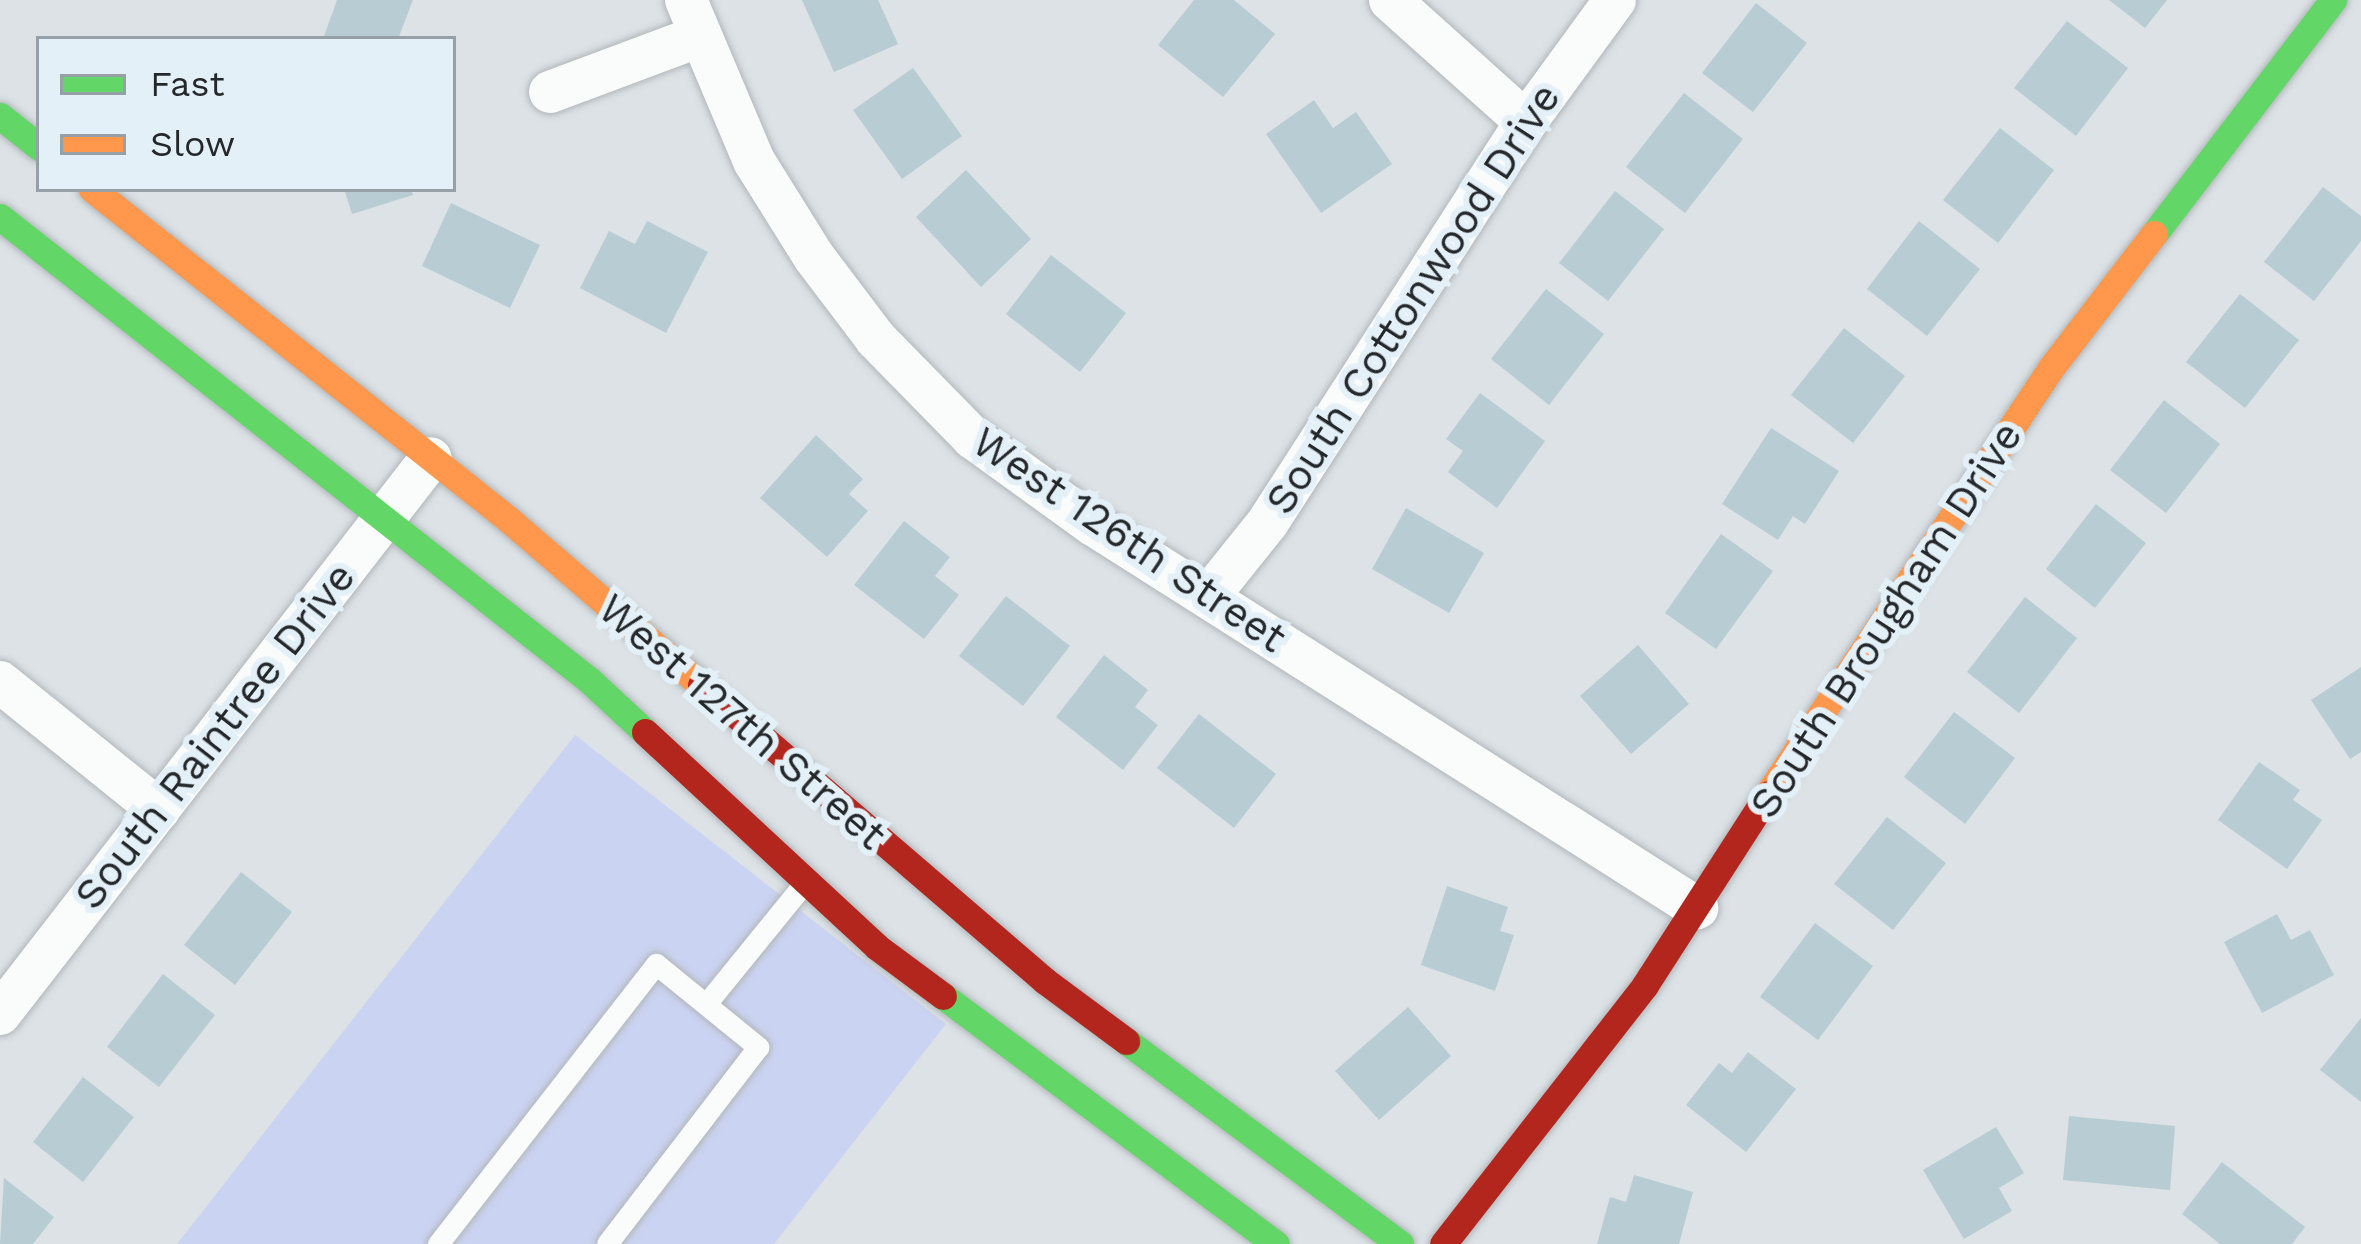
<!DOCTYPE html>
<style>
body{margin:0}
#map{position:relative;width:2361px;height:1244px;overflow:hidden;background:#dce2e6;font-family:"Work Sans",sans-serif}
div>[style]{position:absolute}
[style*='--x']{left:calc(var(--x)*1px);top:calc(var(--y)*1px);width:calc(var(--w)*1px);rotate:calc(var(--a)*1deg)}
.green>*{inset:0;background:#cbd3f2}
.building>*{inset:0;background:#b7cdd3}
.roads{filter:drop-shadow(0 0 3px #b2b7ba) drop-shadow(0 0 3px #b2b7ba)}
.lane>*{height:21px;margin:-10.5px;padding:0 10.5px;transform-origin:10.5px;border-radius:10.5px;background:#fafbfb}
.street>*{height:42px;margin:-21px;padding:0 21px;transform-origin:21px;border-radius:21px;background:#fafbfb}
.fast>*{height:27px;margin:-13.5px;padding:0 13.5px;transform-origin:13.5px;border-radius:13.5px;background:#63d668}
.slow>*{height:27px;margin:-13.5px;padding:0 13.5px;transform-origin:13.5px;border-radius:13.5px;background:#ff974d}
.jam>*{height:27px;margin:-13.5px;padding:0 13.5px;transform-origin:13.5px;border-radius:13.5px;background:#b3261e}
span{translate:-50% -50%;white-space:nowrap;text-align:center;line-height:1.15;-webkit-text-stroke:12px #e4f0f8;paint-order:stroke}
.street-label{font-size:42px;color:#24282b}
.legend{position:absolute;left:36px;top:36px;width:420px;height:156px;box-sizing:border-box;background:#e4f0f8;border:3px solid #97a0a6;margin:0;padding:15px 21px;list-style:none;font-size:36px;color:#24282b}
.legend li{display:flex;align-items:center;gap:24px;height:60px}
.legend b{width:60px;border:3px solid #97a0a6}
</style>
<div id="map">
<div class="green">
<i style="clip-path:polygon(575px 735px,946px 1024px,774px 1244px,177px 1244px)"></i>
</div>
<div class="building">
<i style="clip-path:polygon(337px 0,413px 0,398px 39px,323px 39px)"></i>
<i style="clip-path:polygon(802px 0,878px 0,898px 44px,834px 72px)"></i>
<i style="clip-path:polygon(1194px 0,1234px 0,1275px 34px,1223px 97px,1158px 45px)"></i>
<i style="clip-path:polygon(2109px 0,2167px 0,2145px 28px)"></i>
<i style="clip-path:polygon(1756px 3px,1807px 43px,1753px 112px,1702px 73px)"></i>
<i style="clip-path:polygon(2067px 21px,2128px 68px,2076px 136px,2014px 88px)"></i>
<i style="clip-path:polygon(913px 68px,962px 136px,902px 179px,853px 110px)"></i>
<i style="clip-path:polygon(1684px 93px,1743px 139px,1685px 213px,1626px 167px)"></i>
<i style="clip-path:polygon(1314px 100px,1333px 128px,1356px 112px,1392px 164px,1321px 213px,1266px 134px)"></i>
<i style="clip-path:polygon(2000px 128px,2054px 170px,1998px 243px,1943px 200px)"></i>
<i style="clip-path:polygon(966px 170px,1031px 239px,981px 287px,916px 217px)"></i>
<i style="clip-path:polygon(2323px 187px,2361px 216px,2361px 241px,2314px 301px,2264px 262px)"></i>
<i style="clip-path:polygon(344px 189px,411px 189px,413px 195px,352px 214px)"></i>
<i style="clip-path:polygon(1615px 191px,1664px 229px,1608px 301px,1559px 263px)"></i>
<i style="clip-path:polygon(451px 203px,540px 245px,510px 308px,422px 266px)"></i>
<i style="clip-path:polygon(647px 221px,708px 252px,666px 333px,580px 288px,609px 231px,635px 244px)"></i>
<i style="clip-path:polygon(1919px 221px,1980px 269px,1927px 336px,1867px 289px)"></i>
<i style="clip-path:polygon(1051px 255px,1126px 313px,1080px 372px,1006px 314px)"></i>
<i style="clip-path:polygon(1546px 289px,1604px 334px,1549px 405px,1491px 359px)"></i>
<i style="clip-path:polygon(2240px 294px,2299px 340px,2245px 408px,2186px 362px)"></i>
<i style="clip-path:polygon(1844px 328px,1905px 376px,1853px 443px,1791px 395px)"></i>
<i style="clip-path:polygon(1480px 393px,1545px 441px,1497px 508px,1448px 472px,1463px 451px,1446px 439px)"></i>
<i style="clip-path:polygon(2164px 400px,2220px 444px,2166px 513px,2110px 470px)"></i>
<i style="clip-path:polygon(1771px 428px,1839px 471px,1805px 524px,1793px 516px,1778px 540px,1722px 504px)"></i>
<i style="clip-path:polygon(816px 435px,863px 479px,849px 494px,868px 511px,827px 557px,760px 498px)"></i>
<i style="clip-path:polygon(2096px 504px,2146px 543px,2095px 608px,2046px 569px)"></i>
<i style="clip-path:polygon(1406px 508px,1484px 553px,1449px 613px,1372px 569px)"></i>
<i style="clip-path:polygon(904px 521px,950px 557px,935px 576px,959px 595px,924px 639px,854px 585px)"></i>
<i style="clip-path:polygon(1721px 534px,1773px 571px,1716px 649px,1665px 613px)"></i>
<i style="clip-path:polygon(1006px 596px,1070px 646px,1023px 706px,959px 656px)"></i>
<i style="clip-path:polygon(2025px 597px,2077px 638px,2019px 713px,1967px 672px)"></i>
<i style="clip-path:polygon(1638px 645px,1689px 704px,1631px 754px,1580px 696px)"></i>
<i style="clip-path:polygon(1104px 655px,1148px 690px,1135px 707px,1158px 725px,1123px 770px,1056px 717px)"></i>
<i style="clip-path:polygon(2361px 667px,2361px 752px,2350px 759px,2311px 700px)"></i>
<i style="clip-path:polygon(1954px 712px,2015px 758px,1965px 824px,1904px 777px)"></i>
<i style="clip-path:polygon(1199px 714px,1276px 774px,1234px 828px,1157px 768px)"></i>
<i style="clip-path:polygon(2259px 762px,2300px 790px,2293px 800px,2322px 820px,2287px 869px,2218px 820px)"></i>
<i style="clip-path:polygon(1887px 817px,1946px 863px,1893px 930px,1834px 884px)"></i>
<i style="clip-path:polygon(241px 872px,292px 912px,235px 985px,184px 945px)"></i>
<i style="clip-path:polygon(1447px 886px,1508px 907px,1500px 931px,1514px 935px,1495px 991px,1421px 965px)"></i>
<i style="clip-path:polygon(2277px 914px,2291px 940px,2310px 930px,2334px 975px,2262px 1013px,2224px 942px)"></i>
<i style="clip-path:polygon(1815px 923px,1873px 966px,1818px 1040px,1760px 997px)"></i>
<i style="clip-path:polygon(163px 974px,215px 1015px,159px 1087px,107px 1047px)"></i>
<i style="clip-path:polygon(1408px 1007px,1451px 1056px,1379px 1120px,1335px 1071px)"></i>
<i style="clip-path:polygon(2361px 1018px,2361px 1102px,2320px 1070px)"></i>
<i style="clip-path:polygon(1748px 1052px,1796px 1089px,1746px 1152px,1686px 1105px,1719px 1063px,1732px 1073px)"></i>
<i style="clip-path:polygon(83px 1077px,134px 1117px,83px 1182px,33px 1142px)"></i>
<i style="clip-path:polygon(2069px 1116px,2175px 1126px,2170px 1190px,2063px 1180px)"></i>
<i style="clip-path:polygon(1996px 1127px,2024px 1173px,1999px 1188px,2012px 1211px,1964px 1239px,1923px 1170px)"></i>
<i style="clip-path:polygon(2222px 1162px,2305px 1227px,2292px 1244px,2220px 1244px,2182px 1214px)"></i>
<i style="clip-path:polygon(1634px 1175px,1693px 1192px,1679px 1244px,1597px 1244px,1610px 1197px,1626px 1202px)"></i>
<i style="clip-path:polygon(4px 1178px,54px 1217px,33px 1244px,0 1244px)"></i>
</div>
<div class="roads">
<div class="lane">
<i style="--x:706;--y:1004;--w:152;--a:-50.9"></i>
<i style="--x:438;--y:1244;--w:355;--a:-52.1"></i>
<i style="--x:656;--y:964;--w:132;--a:39.1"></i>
<i style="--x:758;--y:1047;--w:248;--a:127.5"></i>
</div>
<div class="street">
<i style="--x:686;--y:0;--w:175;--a:67.1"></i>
<i style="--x:754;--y:161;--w:113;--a:58"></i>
<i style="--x:814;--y:257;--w:103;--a:52.9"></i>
<i style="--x:876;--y:339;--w:139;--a:45.6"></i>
<i style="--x:973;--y:438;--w:147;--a:35.9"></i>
<i style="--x:1092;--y:524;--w:717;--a:32.4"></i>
<i style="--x:1390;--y:0;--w:183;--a:41.9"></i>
<i style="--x:550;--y:92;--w:160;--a:-20.5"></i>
<i style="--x:1208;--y:597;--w:96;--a:-51.3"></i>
<i style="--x:1268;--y:522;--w:476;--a:-57.2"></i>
<i style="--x:1526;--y:122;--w:151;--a:-53.9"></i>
<i style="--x:0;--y:682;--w:204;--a:38.8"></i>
<i style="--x:0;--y:1014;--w:703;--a:-52.22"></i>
</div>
<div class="fast">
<i style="--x:0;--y:116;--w:50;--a:38.5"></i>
<i style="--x:0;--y:217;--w:749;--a:38.17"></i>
<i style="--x:589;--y:680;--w:76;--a:42.9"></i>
<i style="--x:2154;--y:234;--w:295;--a:-52.6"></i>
<i style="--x:943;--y:996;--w:415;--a:36.7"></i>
<i style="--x:1126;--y:1041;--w:341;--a:36.5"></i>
</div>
<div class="slow">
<i style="--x:92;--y:189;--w:531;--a:38.42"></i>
<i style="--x:508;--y:519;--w:255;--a:40.7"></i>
<i style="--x:1768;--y:794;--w:511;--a:-56.4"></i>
<i style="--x:2051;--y:368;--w:169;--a:-52.5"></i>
</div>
<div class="jam">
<i style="--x:701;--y:685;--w:454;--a:40.7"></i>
<i style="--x:1045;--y:981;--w:101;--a:36.5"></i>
<i style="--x:645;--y:732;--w:316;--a:42.8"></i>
<i style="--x:877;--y:947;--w:82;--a:36.6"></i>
<i style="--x:1443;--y:1244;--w:328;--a:-52"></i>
<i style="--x:1645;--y:985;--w:227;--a:-57.2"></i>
</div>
</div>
<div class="street-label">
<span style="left:1413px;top:299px;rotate:-57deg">South Cottonwood Drive</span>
<span style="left:1129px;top:540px;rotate:34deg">West 126th Street</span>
<span style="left:1886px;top:620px;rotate:-57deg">South Brougham Drive</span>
<span style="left:742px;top:722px;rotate:41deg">West 127th Street</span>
<span style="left:215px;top:736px;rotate:-52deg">South Raintree Drive</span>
</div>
<ul class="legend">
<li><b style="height:15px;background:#63d668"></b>Fast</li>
<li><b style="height:15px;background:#ff974d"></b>Slow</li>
</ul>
</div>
